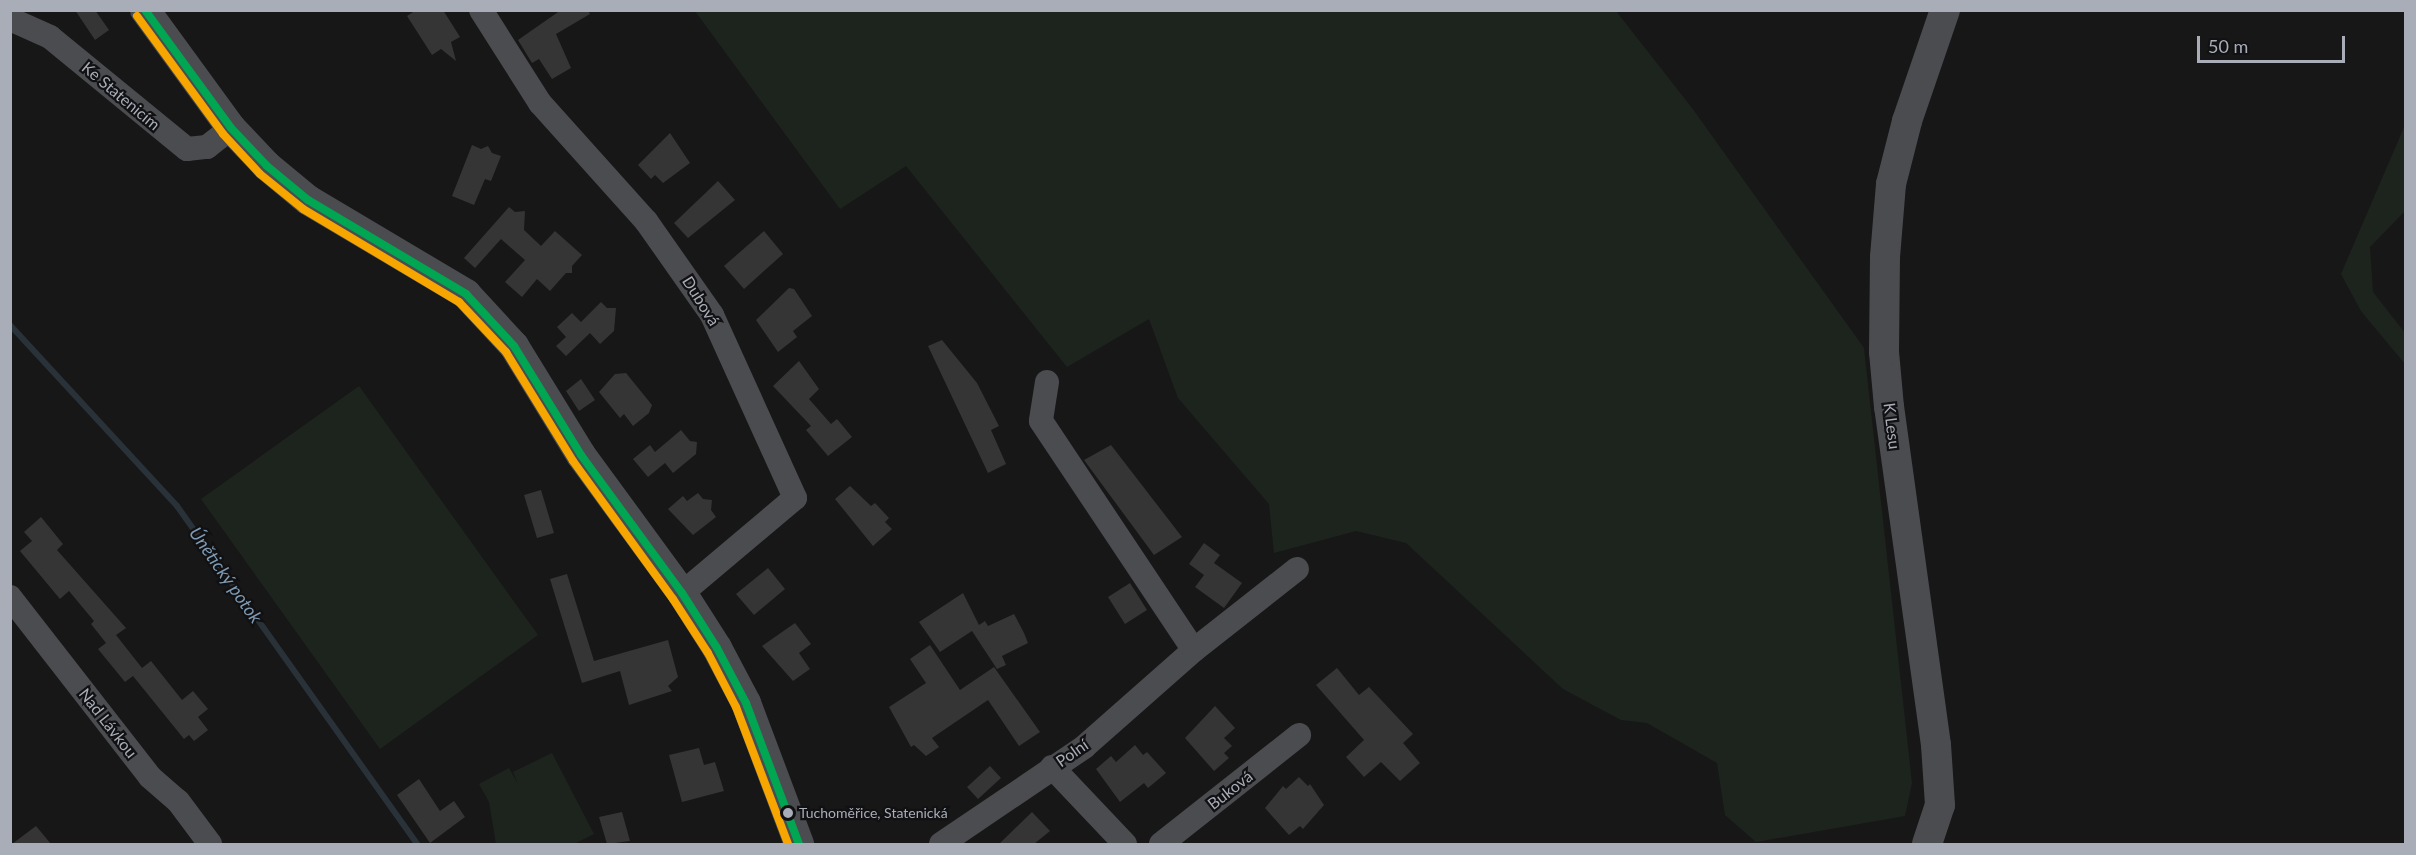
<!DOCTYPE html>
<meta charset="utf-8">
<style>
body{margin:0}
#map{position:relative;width:2416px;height:855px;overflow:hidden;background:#171717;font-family:Lato,sans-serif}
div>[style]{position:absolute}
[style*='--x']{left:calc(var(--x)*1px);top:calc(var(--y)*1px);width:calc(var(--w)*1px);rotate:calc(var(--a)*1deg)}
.green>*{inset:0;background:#1d241e}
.stream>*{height:6px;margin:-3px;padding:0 3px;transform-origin:3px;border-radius:3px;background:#2a3239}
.building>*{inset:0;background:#353536}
.minor>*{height:24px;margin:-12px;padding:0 12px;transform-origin:12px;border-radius:12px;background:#4b4c50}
.tertiary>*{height:30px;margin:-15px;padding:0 15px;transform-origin:15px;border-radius:15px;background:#4b4c50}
.bus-1>*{height:8px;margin:-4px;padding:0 4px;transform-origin:4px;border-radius:4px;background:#00a651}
.bus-2>*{height:8px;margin:-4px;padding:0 4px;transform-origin:4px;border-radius:4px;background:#f7a600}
.dots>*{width:16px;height:16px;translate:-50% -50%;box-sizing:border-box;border:3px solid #111113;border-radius:50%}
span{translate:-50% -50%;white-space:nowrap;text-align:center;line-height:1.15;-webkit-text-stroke:4.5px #111113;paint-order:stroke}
.bus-label{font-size:14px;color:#a8adb8}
.left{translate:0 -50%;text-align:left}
.street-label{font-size:16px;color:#a8adb8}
.water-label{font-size:18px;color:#7f9bb3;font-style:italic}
.frame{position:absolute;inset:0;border:12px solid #a8adb8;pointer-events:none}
.scale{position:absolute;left:2197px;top:36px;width:148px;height:27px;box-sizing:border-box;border:3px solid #a8adb8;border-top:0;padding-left:8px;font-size:18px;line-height:21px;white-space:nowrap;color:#a8adb8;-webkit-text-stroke:4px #111113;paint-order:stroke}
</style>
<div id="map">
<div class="green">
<i style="clip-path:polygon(695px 11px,1616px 11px,1692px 108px,1864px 348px,1912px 783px,1905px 816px,1756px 842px,1725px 815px,1717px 763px,1647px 723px,1621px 720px,1563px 689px,1406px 543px,1356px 531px,1274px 553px,1269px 504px,1178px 398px,1149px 319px,1067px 367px,906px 166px,840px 209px)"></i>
<i style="clip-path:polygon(2405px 125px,2405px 211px,2370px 247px,2373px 292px,2405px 333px,2405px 364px,2361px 311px,2341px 274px)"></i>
<i style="clip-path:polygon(359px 386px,538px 635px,380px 749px,201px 499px)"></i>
<i style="clip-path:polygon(552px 753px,594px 834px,574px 844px,496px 844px,489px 802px,479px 784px,509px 768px,518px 784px,513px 772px)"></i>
</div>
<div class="stream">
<i style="--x:10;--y:325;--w:246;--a:47.3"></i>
<i style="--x:177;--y:506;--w:415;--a:54.6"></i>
</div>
<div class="building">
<i style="clip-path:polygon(75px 10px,95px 10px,109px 30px,95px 40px)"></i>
<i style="clip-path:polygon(416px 10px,443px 10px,460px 37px,451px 42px,456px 61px,441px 49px,432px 55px,407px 16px)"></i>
<i style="clip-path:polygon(561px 10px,588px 10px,590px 14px,556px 34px,571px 68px,552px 79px,539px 59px,532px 63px,518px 40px)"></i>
<i style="clip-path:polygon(670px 133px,690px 163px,663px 183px,655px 175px,651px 179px,638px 165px)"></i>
<i style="clip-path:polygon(472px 145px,481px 149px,488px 146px,492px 153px,501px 156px,491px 181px,485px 179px,474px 205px,452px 196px)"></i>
<i style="clip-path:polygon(718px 181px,735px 200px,688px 238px,674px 223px)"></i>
<i style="clip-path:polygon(509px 207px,515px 212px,525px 211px,524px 230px,541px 246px,555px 231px,582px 255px,572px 266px,572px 273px,566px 273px,550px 291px,537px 279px,522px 297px,505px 282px,525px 260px,501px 239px,475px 268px,464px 258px)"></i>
<i style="clip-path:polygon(764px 231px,783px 254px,744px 289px,724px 266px)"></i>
<i style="clip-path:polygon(789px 288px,794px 289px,812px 316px,793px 331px,797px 337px,778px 352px,756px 320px)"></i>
<i style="clip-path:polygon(601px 302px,607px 308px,616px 308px,614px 331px,600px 344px,590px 333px,566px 356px,556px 346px,566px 337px,557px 327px,572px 313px,581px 322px)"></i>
<i style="clip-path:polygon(942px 340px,977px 383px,999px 426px,991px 430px,1006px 464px,988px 473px,928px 346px)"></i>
<i style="clip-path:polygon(799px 361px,819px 389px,809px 399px,831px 424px,837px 419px,852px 437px,828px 456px,806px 430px,811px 426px,773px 386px)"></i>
<i style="clip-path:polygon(626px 373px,652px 405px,649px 413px,633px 426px,624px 414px,620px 418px,599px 392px,615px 374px)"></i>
<i style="clip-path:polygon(581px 379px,595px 400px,579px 411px,566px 391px)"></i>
<i style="clip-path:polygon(681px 430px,690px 441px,697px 442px,696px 454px,673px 473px,665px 463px,648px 477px,633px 459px,650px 445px,655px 452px)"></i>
<i style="clip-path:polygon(1111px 445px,1182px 537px,1154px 555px,1084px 460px)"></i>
<i style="clip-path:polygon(850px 486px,871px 506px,875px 503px,889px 518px,885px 522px,892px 529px,873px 546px,835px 499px)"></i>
<i style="clip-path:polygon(541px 490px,554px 533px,537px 538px,524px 495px)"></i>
<i style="clip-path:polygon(698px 493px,703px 499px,712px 500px,711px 510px,716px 517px,693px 535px,668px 509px,683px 496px,687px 501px)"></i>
<i style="clip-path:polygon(41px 517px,63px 544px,57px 550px,126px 628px,116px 635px,142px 668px,151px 661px,182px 700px,193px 691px,208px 709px,198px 717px,208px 730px,194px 741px,189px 735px,184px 739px,133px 676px,125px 682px,98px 649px,106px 643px,91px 624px,94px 621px,69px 591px,60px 599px,20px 551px,32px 541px,24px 532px)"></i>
<i style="clip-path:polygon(1204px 543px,1220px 555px,1214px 563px,1242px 583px,1224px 608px,1195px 587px,1204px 575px,1189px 564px)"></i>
<i style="clip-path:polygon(768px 568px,785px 589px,754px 615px,736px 594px)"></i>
<i style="clip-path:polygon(567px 574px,594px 661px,668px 640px,678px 677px,668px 686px,672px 691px,629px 705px,620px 671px,582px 683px,550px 579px)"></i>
<i style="clip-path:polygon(1130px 583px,1147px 610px,1125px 624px,1108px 597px)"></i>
<i style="clip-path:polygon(963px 593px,979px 625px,985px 621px,988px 626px,1014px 614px,1024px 633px,1028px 643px,1002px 656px,1006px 665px,997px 669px,972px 631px,940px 652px,919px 622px)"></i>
<i style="clip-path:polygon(795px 623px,811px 644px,799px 653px,810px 669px,793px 681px,762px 646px)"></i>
<i style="clip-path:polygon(930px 645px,960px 690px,994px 667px,1040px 732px,1019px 746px,988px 700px,932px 738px,939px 747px,926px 756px,914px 745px,911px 747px,889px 707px,926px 683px,910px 659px)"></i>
<i style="clip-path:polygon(1337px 668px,1359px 695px,1369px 687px,1413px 734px,1403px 743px,1420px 763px,1400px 781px,1381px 762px,1364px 777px,1346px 757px,1364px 740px,1316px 685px)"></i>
<i style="clip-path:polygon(1215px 706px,1235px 728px,1224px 738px,1232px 746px,1224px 753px,1229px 758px,1214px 771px,1185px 738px)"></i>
<i style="clip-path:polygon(1135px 745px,1143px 755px,1147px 752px,1166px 773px,1148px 788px,1144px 783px,1120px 802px,1096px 769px,1111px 756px,1116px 762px)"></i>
<i style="clip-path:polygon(699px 748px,704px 765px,715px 762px,724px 791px,682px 802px,669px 755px)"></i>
<i style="clip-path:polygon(990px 766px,1001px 778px,978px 799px,967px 787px)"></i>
<i style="clip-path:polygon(1299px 777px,1308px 786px,1310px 784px,1324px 805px,1303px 829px,1300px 826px,1289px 835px,1265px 808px,1283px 786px,1286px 789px)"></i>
<i style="clip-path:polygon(419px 779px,440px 811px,454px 801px,465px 817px,430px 843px,397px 795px)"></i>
<i style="clip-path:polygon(622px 812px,630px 841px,607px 844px,599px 817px)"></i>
<i style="clip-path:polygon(1032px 812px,1050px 831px,1034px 844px,999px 844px)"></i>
<i style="clip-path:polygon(36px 826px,51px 844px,12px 844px)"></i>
</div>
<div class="minor">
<i style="--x:481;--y:10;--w:110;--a:57.6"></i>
<i style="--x:540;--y:103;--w:159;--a:48.1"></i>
<i style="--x:646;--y:221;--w:115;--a:54.9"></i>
<i style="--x:712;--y:315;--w:201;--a:65.6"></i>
<i style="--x:795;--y:498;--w:148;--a:139.9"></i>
<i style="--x:10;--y:19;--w:44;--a:24.2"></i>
<i style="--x:50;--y:37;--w:177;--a:39.3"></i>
<i style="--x:187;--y:149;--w:20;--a:-6"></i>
<i style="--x:207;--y:147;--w:31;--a:-38"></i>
<i style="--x:1047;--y:382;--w:39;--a:99"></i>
<i style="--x:1041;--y:421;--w:275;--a:56.3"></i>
<i style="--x:10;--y:597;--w:228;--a:52.1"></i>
<i style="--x:150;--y:777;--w:37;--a:41"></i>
<i style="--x:178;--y:801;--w:54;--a:53.3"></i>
<i style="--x:1052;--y:767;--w:106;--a:46.5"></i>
<i style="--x:941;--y:844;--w:173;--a:-34.1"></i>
<i style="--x:1084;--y:747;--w:147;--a:-41.4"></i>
<i style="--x:1194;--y:650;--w:131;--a:-38.2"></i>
<i style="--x:1161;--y:844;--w:176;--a:-38.3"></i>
</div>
<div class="tertiary">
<i style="--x:145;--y:10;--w:146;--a:53.9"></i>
<i style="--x:231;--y:128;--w:52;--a:46.5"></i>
<i style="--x:267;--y:166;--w:53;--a:39.7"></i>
<i style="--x:308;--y:200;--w:184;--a:30.7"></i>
<i style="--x:466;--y:294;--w:71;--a:47.3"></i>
<i style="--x:514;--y:346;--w:128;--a:58.4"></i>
<i style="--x:581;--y:455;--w:171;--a:53.8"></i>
<i style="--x:682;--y:593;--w:65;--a:57.5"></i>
<i style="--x:717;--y:648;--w:62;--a:62.2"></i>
<i style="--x:746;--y:703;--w:151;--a:69.4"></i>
<i style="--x:1927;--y:844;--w:41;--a:-71.6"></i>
<i style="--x:1940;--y:805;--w:60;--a:-93.8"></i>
<i style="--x:1936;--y:745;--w:341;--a:-97.9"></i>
<i style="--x:1889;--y:407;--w:55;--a:-95.2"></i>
<i style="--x:1884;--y:352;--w:95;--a:-89.4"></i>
<i style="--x:1885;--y:257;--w:73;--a:-85.3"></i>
<i style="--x:1891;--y:184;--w:65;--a:-75.7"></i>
<i style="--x:1907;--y:121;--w:117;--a:-71.1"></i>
</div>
<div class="bus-1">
<i style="--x:145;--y:10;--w:146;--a:53.9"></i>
<i style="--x:231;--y:128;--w:52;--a:46.5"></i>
<i style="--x:267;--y:166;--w:53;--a:39.7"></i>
<i style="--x:308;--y:200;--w:184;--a:30.7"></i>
<i style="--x:466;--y:294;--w:71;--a:47.3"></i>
<i style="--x:514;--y:346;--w:128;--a:58.4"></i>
<i style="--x:581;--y:455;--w:171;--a:53.8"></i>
<i style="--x:682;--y:593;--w:65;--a:57.5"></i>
<i style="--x:717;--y:648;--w:62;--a:62.2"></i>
<i style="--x:746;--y:703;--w:151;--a:69.4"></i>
</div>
<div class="bus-2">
<i style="--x:137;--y:16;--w:146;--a:53.9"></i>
<i style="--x:223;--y:134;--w:54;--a:47.2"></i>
<i style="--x:260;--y:174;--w:55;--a:39.1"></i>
<i style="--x:303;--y:209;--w:182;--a:30.8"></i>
<i style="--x:459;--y:302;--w:69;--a:46.8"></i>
<i style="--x:506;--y:352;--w:128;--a:58.4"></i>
<i style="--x:573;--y:461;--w:170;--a:54.1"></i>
<i style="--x:673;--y:599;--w:64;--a:57.1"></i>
<i style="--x:708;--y:653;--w:61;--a:62.6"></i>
<i style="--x:736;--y:707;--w:147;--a:69.2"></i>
</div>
<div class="dots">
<i style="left:788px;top:813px;background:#a8adb8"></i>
</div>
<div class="bus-label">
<span class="left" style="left:799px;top:813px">Tuchoměřice, Statenická</span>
</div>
<div class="street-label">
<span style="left:121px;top:96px;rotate:40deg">Ke Statenicím</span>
<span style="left:701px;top:301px;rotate:58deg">Dubová</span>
<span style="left:1892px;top:426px;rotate:83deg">K Lesu</span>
<span style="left:108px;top:723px;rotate:52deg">Nad Lávkou</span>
<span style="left:1072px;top:753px;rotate:-35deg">Polní</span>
<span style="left:1230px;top:790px;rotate:-38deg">Buková</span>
</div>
<div class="water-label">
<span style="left:226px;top:575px;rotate:55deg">Únětický potok</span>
</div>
<div class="frame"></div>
<div class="scale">50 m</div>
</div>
